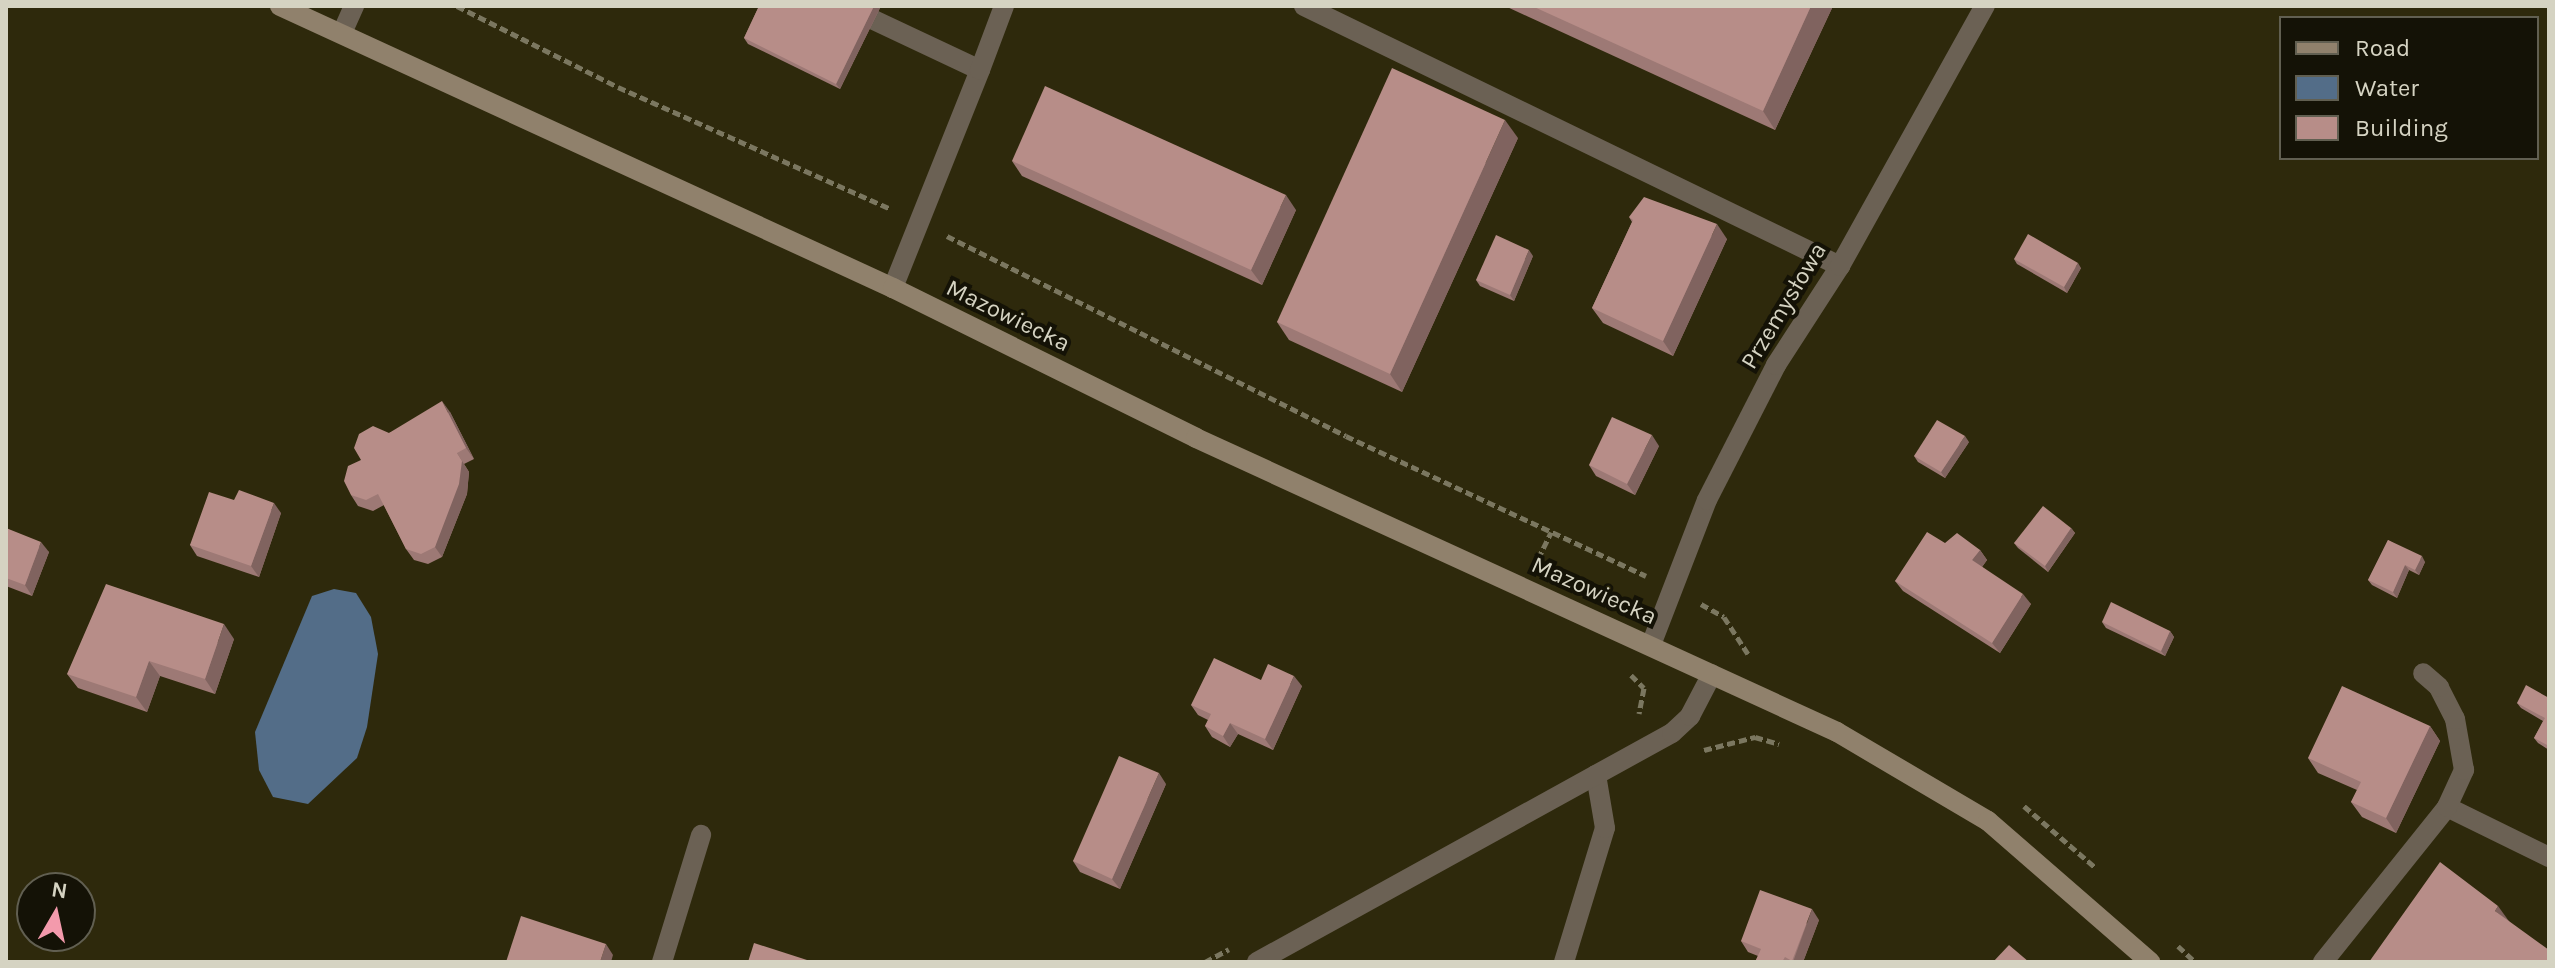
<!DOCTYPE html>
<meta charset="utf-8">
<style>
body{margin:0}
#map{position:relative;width:2555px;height:968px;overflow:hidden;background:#2e290c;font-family:Karla,sans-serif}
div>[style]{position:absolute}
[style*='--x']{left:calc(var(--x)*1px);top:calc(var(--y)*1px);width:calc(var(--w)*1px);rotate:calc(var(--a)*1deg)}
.water>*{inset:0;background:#536d88}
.path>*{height:5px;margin-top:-2.5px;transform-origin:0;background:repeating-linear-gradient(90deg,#7b7760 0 8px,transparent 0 12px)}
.service>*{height:20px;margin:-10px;padding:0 10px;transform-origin:10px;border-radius:10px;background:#6b6154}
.minor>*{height:20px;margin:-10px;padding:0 10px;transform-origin:10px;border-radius:10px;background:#6b6154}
.secondary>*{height:20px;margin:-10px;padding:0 10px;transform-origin:10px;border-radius:10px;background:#90816c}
.wall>*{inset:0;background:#9d7975}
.shaded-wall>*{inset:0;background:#80635f}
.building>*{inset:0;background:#b78d88}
span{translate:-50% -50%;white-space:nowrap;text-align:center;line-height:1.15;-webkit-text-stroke:8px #141206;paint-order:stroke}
.street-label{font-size:24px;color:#d5d3c2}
.frame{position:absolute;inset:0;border:8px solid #d5d3c2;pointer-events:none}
.legend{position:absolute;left:2279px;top:16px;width:260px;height:144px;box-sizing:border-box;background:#141206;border:2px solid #615f51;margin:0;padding:10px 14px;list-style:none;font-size:24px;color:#d5d3c2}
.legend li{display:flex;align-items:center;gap:16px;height:40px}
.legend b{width:40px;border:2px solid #615f51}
.north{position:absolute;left:16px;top:872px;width:80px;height:80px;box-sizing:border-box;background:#141206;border:2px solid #615f51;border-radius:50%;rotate:9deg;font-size:22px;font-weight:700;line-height:32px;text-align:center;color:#d5d3c2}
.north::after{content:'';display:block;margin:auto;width:28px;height:36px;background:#f39aac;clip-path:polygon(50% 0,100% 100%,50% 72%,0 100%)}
</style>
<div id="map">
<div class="water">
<i style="clip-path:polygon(334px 589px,356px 593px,371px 617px,378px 654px,367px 727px,357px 758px,308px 804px,273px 797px,259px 770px,255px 732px,312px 596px)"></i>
</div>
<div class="path">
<i style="--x:457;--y:6;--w:180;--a:26.7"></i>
<i style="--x:618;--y:87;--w:299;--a:24.1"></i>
<i style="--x:947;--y:236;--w:446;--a:26.6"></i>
<i style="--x:1346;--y:436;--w:331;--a:25"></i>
<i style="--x:1538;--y:559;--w:30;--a:-64"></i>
<i style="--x:1701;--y:604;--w:26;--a:29"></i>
<i style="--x:1724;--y:617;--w:44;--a:57"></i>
<i style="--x:1631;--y:675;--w:18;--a:45"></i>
<i style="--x:1644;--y:688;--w:26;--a:101"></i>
<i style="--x:1704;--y:750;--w:53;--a:-14.3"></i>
<i style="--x:1755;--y:737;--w:25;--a:16"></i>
<i style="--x:2024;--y:806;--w:94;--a:40.7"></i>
<i style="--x:2178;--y:946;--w:23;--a:43"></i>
<i style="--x:1205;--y:962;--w:27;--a:-28"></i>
</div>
<div class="service">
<i style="--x:844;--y:6;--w:150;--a:25.2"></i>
<i style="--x:980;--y:70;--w:235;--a:111.8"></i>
<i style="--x:1304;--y:6;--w:596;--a:25.88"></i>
<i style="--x:342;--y:33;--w:30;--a:-66"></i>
<i style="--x:980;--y:70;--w:68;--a:-69.4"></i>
<i style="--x:2447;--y:807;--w:114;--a:26.1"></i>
<i style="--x:662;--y:962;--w:133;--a:-72.9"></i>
<i style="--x:1564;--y:962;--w:140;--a:-73"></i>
<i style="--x:1605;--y:828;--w:54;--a:-99.6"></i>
<i style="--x:2323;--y:962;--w:198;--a:-51.3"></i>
<i style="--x:2447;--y:807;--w:41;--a:-65.3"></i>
<i style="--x:2464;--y:770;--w:52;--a:-100"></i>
<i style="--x:2455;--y:719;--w:36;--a:-117"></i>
<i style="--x:2439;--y:687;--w:21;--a:-139"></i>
</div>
<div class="minor">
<i style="--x:1651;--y:645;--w:155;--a:-68.9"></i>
<i style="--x:1707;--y:500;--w:152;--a:-62.9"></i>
<i style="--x:1776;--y:365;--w:118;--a:-57.1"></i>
<i style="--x:1840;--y:266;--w:298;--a:-60.9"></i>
<i style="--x:1257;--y:962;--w:474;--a:-28.9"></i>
<i style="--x:1672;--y:733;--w:25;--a:-43"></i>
<i style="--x:1690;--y:716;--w:47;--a:-62.4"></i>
</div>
<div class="secondary">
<i style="--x:280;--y:6;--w:675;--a:24.7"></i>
<i style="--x:893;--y:288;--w:338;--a:26.3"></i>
<i style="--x:1196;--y:438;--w:705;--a:24.64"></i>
<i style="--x:1837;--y:732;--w:175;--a:30.5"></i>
<i style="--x:1988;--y:821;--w:215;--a:41"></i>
</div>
<div class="wall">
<i style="clip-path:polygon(759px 6px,881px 6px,840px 89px,748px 44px,744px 38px)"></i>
<i style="clip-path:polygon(1505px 6px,1833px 6px,1775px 130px)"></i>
<i style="clip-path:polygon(1518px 138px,1402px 392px,1289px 340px,1277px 322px)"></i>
<i style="clip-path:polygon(1012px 161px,1296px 210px,1262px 285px,1022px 176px)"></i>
<i style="clip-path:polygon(1629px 217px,1727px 239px,1673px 356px,1603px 323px,1592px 308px,1632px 222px)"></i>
<i style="clip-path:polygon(1533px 256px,1514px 301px,1480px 286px,1476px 280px)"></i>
<i style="clip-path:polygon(2014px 259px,2081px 268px,2067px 293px,2017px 264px)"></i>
<i style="clip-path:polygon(450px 412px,474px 459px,464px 464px,469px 472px,467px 494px,442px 557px,428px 564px,414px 560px,406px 549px,384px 505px,373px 511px,358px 506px,351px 495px,361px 460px,389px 433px)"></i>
<i style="clip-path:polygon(1969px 442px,1945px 478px,1918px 462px,1914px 456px)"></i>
<i style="clip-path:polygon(1659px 446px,1635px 495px,1596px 476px,1589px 465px)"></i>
<i style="clip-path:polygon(234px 500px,281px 513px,259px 577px,197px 556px,190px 545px)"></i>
<i style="clip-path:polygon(6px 528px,49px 552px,32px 596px,6px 586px)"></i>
<i style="clip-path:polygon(2071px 528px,2075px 533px,2048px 572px,2018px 548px,2014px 543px)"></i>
<i style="clip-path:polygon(2388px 540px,2425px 562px,2419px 575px,2409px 570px,2397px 598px,2372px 585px,2368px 580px)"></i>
<i style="clip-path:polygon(1945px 543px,1980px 550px,1987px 560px,1982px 567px,2031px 604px,2000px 653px,1903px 591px,1895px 581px)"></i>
<i style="clip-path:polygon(2102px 622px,2170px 631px,2174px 637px,2165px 656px,2106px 628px)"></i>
<i style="clip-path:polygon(234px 639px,215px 694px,160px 676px,147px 712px,78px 688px,67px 674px)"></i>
<i style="clip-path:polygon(1261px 680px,1302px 686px,1273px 750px,1238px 734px,1230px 747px,1212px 737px,1205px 726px,1208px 720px,1198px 715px,1191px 705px)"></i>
<i style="clip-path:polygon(2549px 698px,2549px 750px,2538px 743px,2534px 738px,2543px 721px,2521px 708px,2517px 703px)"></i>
<i style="clip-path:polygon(2430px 726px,2440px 741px,2396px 833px,2362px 817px,2351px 802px,2357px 790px,2318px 773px,2308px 758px)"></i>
<i style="clip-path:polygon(1166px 784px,1120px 889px,1080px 872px,1073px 861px)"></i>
<i style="clip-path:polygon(1819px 920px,1803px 962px,1755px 962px,1758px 956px,1748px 952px,1741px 941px)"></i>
</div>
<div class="shaded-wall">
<i style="clip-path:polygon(874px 6px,881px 6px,840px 89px,836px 84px)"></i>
<i style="clip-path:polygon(1811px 6px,1833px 6px,1775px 130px,1763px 111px)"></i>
<i style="clip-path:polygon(1505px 120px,1518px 138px,1402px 392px,1390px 374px)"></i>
<i style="clip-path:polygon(1286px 195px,1296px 210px,1262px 285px,1251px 270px)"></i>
<i style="clip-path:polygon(1717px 224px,1727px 239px,1673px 356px,1663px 341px)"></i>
<i style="clip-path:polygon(1529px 250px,1533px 256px,1514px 301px,1510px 295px)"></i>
<i style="clip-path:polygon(2078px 263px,2081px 268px,2067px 293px,2064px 287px)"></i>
<i style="clip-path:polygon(442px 401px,450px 412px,474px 459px,466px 448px)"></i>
<i style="clip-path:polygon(1652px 435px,1659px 446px,1635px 495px,1627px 484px)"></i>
<i style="clip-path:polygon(1965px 436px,1969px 442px,1945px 478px,1941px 472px)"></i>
<i style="clip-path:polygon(457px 453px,469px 472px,467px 494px,442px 557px,435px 547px)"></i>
<i style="clip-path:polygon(274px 503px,281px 513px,259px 577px,251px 566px)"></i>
<i style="clip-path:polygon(2071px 528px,2075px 533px,2048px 572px,2045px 566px)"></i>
<i style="clip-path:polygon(41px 542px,49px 552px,32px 596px,25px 585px)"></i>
<i style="clip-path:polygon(1980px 550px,1987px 560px,1979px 571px,1972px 560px)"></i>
<i style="clip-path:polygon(2422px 556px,2425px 562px,2419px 575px,2415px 570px)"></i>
<i style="clip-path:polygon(2405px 565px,2409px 570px,2397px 598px,2393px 592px)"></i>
<i style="clip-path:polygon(2023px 594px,2031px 604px,2000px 653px,1992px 643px)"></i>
<i style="clip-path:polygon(224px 624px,234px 639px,215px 694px,205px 679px)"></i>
<i style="clip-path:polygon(2170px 631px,2174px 637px,2165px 656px,2161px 651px)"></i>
<i style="clip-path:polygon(149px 661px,160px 676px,147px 712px,136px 697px)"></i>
<i style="clip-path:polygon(1294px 676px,1302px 686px,1273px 750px,1265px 739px)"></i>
<i style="clip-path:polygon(1230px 723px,1238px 734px,1230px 747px,1223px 736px)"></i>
<i style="clip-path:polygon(2430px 726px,2440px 741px,2396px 833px,2386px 818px)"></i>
<i style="clip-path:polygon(1159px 773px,1166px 784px,1120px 889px,1112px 879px)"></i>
<i style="clip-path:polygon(2498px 906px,2511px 924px,2495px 911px)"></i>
<i style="clip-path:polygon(1812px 909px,1819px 920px,1803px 962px,1793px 962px)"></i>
<i style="clip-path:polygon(606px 944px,613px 955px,611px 962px,600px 962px)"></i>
</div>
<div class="building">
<i style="clip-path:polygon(759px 6px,874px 6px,836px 84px,744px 38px)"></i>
<i style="clip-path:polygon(1532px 6px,1811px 6px,1763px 111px)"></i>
<i style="clip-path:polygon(1392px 68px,1505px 120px,1390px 374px,1277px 322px)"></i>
<i style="clip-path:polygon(1045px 86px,1286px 195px,1251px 270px,1012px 161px)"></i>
<i style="clip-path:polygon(1644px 197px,1717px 224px,1663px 341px,1592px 308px,1633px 220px,1629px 217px)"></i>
<i style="clip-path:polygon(2028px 234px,2078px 263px,2064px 287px,2014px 259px)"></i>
<i style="clip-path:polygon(1496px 235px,1529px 250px,1510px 295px,1476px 280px)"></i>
<i style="clip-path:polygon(442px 401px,466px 448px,457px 453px,462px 461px,459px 484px,435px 547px,421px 554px,406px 549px,378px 494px,366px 500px,351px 495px,344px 481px,348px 466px,361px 460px,354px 448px,359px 434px,373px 426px,389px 433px)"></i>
<i style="clip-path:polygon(1612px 417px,1652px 435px,1627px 484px,1589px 465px)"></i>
<i style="clip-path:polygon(1937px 420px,1965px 436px,1941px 472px,1914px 456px)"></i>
<i style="clip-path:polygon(239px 490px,274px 503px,251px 566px,190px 545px,209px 492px,234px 500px)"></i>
<i style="clip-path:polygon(2043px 506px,2071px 528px,2045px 566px,2014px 543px)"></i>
<i style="clip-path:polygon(6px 528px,41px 542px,25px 585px,6px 578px)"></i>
<i style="clip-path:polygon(1927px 532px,1945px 543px,1957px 533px,1980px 550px,1972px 560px,2023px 594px,1992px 643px,1895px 581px)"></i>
<i style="clip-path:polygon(2388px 540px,2422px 556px,2415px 570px,2405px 565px,2393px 592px,2368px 580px)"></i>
<i style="clip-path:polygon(106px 584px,224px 624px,205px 679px,149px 661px,136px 697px,67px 674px)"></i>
<i style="clip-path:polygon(2111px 602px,2170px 631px,2161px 651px,2102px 622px)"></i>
<i style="clip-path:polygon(1214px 658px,1261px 680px,1268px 664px,1294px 676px,1265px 739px,1230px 723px,1223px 736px,1205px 726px,1211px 714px,1191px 705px)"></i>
<i style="clip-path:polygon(2526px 685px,2549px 698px,2549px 746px,2534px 738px,2545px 718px,2517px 703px)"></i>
<i style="clip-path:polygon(2342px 686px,2430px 726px,2386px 818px,2351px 802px,2361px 782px,2308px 758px)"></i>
<i style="clip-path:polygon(1119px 756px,1159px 773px,1112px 879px,1073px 861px)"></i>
<i style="clip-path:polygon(2440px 862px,2498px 906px,2495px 911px,2549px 950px,2549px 962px,2369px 962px)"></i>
<i style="clip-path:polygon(1760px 890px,1812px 909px,1792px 961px,1785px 957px,1782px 962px,1755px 962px,1761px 949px,1741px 941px)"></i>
<i style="clip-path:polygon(521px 916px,606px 944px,600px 962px,506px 962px)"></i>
<i style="clip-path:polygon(754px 943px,807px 960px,807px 962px,748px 962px)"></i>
<i style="clip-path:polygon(2009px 945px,2029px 962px,1993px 962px)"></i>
</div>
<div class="street-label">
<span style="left:1784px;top:306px;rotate:-59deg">Przemysłowa</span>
<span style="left:1008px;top:316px;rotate:26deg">Mazowiecka</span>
<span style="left:1594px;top:591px;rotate:24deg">Mazowiecka</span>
</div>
<div class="frame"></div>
<ul class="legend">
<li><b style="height:10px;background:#90816c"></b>Road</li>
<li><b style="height:22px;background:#536d88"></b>Water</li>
<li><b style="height:22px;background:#b78d88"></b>Building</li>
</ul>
<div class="north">N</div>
</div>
